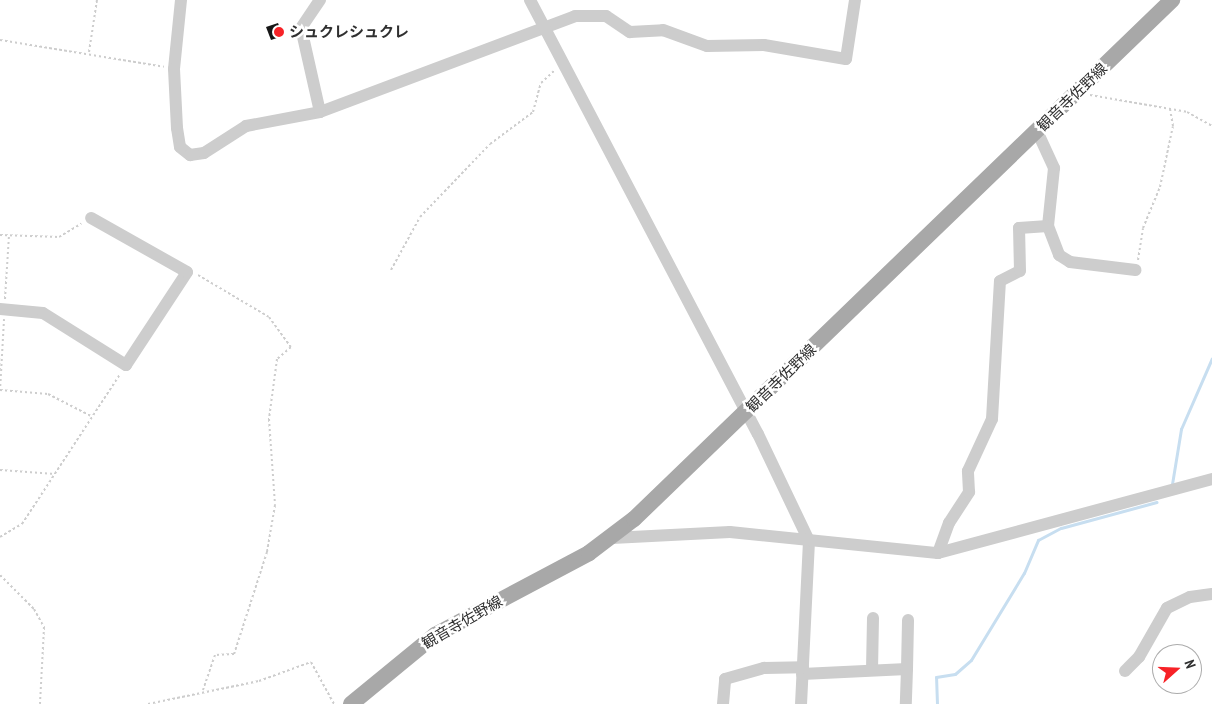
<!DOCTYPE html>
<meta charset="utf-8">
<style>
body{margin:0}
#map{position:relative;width:1212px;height:704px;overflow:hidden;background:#fff;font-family:"PT Sans Narrow","Noto Sans JP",sans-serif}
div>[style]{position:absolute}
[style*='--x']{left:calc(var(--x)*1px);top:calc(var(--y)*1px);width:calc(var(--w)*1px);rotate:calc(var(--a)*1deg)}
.stream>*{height:3px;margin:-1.5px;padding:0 1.5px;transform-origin:1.5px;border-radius:1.5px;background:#c7def0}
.building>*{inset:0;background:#171717}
.path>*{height:2px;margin-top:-1px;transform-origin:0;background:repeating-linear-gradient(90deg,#cdcdcd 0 2.5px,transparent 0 5px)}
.minor>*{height:12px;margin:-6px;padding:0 6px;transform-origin:6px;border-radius:6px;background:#cdcdcd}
.major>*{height:16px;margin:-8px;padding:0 8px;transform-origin:8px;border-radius:8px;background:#a8a8a8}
.dots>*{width:14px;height:14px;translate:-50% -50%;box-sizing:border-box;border:2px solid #fff;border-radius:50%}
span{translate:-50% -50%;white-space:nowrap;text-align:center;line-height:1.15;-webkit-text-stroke:5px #fff;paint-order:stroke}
.poi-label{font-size:15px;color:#303030;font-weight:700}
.left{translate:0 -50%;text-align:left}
.street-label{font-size:15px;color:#303030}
.north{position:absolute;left:1152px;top:644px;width:50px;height:50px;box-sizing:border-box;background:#fff;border:1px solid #acacac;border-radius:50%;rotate:70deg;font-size:14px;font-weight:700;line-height:20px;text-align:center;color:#303030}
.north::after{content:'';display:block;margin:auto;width:18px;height:22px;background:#f72227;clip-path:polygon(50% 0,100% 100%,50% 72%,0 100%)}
</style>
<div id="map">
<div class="stream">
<i style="--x:1172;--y:484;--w:56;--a:-80.7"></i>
<i style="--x:1181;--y:429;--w:77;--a:-66.4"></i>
<i style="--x:937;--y:704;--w:27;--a:-92"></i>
<i style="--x:936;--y:677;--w:19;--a:-9"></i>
<i style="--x:955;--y:674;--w:21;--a:-41"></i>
<i style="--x:971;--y:660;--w:102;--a:-58.7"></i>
<i style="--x:1024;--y:573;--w:36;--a:-67"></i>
<i style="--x:1038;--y:540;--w:26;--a:-28"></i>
<i style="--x:1061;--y:528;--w:99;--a:-15.2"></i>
</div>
<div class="building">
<i style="clip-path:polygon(278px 23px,283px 36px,271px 40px,266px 27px)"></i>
</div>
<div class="path">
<i style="--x:0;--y:40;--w:166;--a:9.3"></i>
<i style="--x:89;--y:52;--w:53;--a:-81.3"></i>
<i style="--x:1090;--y:95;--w:98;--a:9.9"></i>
<i style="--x:1187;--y:112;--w:29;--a:29"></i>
<i style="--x:0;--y:235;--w:59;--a:1.9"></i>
<i style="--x:59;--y:237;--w:26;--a:-31"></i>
<i style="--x:1138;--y:260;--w:32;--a:-81"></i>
<i style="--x:1143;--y:228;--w:44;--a:-67.5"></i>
<i style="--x:1160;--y:187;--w:62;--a:-78"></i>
<i style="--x:1173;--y:126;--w:17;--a:-100"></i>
<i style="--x:391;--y:270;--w:60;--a:-61.3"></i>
<i style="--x:420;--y:217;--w:101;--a:-46.2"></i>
<i style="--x:490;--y:144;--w:54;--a:-36.7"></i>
<i style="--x:533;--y:112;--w:30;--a:-75"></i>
<i style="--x:541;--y:83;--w:18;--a:-43"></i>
<i style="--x:198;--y:275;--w:82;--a:30.6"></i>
<i style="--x:269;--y:317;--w:37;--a:54"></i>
<i style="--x:291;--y:347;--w:18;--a:139"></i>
<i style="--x:277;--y:359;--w:61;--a:97.6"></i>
<i style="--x:269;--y:419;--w:86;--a:86"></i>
<i style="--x:275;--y:505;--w:48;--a:99.7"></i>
<i style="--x:267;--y:552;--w:107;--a:107.9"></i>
<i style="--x:234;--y:654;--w:19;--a:177"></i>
<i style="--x:215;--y:655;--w:37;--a:109"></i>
<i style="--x:5;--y:299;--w:64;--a:-86.4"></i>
<i style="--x:0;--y:390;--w:48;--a:4.8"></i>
<i style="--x:48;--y:394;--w:48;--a:27.1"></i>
<i style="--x:0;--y:391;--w:72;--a:-86.8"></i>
<i style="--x:0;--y:470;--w:55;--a:4.2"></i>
<i style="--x:0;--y:537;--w:26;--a:-31"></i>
<i style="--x:22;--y:524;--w:179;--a:-56.8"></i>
<i style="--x:0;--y:575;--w:48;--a:45"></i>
<i style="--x:34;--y:609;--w:21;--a:61"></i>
<i style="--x:44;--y:627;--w:77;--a:93"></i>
<i style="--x:148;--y:704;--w:113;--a:-11.7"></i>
<i style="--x:259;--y:681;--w:55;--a:-20.1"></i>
<i style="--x:311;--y:662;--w:48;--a:61.3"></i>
</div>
<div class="minor">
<i style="--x:181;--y:0;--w:69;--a:95.8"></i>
<i style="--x:174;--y:69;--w:59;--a:87.1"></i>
<i style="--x:177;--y:128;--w:19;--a:81"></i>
<i style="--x:180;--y:147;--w:13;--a:39"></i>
<i style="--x:190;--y:155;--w:14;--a:-8"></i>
<i style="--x:204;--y:153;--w:50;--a:-32.7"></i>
<i style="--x:246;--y:126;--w:75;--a:-10.7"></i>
<i style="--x:320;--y:112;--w:272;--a:-20.6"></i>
<i style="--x:575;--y:16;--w:31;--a:0"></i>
<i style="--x:606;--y:16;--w:29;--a:34"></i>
<i style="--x:630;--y:32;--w:33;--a:-3"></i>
<i style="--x:663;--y:30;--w:47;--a:20"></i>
<i style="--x:707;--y:46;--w:57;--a:-1"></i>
<i style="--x:764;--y:45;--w:83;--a:9.7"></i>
<i style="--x:846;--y:59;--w:60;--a:-81.3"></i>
<i style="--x:530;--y:0;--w:490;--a:62.3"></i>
<i style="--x:758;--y:434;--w:119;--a:64.5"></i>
<i style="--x:809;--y:541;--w:163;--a:92.8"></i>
<i style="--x:320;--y:112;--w:86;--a:-102.7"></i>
<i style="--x:301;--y:28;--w:34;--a:-56"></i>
<i style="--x:1037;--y:131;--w:41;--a:65.3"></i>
<i style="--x:1054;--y:168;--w:58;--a:95.9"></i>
<i style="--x:1048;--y:226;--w:31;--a:69"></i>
<i style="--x:1059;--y:255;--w:13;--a:32"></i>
<i style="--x:1070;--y:262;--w:66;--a:6.9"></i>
<i style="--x:0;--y:309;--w:43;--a:5.3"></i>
<i style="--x:43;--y:313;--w:98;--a:32.1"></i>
<i style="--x:126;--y:365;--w:111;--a:-56.7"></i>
<i style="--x:187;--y:272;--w:110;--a:-150.6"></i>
<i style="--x:612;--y:538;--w:118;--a:-2.9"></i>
<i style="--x:730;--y:532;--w:209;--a:5.8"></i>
<i style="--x:938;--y:553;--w:284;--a:-15.1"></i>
<i style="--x:938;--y:553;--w:32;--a:-70"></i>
<i style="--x:949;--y:523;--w:37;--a:-57"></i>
<i style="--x:969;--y:492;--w:21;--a:-93"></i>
<i style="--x:968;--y:471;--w:57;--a:-65.2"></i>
<i style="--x:992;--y:419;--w:138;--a:-86.7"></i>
<i style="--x:1000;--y:281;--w:22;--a:-27"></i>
<i style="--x:1020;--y:271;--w:43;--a:-91.3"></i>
<i style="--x:1019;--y:228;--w:29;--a:-4"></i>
<i style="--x:907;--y:669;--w:49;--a:-88.8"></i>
<i style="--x:872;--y:670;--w:52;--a:-88.9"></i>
<i style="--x:1125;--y:671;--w:20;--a:-45"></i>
<i style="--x:1139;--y:657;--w:56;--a:-60.3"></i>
<i style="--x:1167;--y:608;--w:25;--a:-26"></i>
<i style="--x:1190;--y:597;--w:22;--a:-8"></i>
<i style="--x:802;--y:674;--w:105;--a:-2.7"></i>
<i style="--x:907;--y:669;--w:35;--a:92"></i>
<i style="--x:723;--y:704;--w:25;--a:-85"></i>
<i style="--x:725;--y:679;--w:41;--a:-15.8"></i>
<i style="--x:764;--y:668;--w:39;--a:-1"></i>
</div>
<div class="major">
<i style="--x:351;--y:704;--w:109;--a:-39.4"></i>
<i style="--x:435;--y:635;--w:174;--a:-28"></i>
<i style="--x:589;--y:553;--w:56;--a:-37.1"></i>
<i style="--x:634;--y:519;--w:748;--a:-43.97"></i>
</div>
<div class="dots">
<i style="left:279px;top:32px;background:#f72227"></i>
</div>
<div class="poi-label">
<span class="left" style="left:289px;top:32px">シュクレシュクレ</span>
</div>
<div class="street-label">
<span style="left:1072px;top:97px;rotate:-44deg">観音寺佐野線</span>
<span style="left:781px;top:378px;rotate:-44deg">観音寺佐野線</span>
<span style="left:462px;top:622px;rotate:-30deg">観音寺佐野線</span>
</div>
<div class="north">N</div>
</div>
